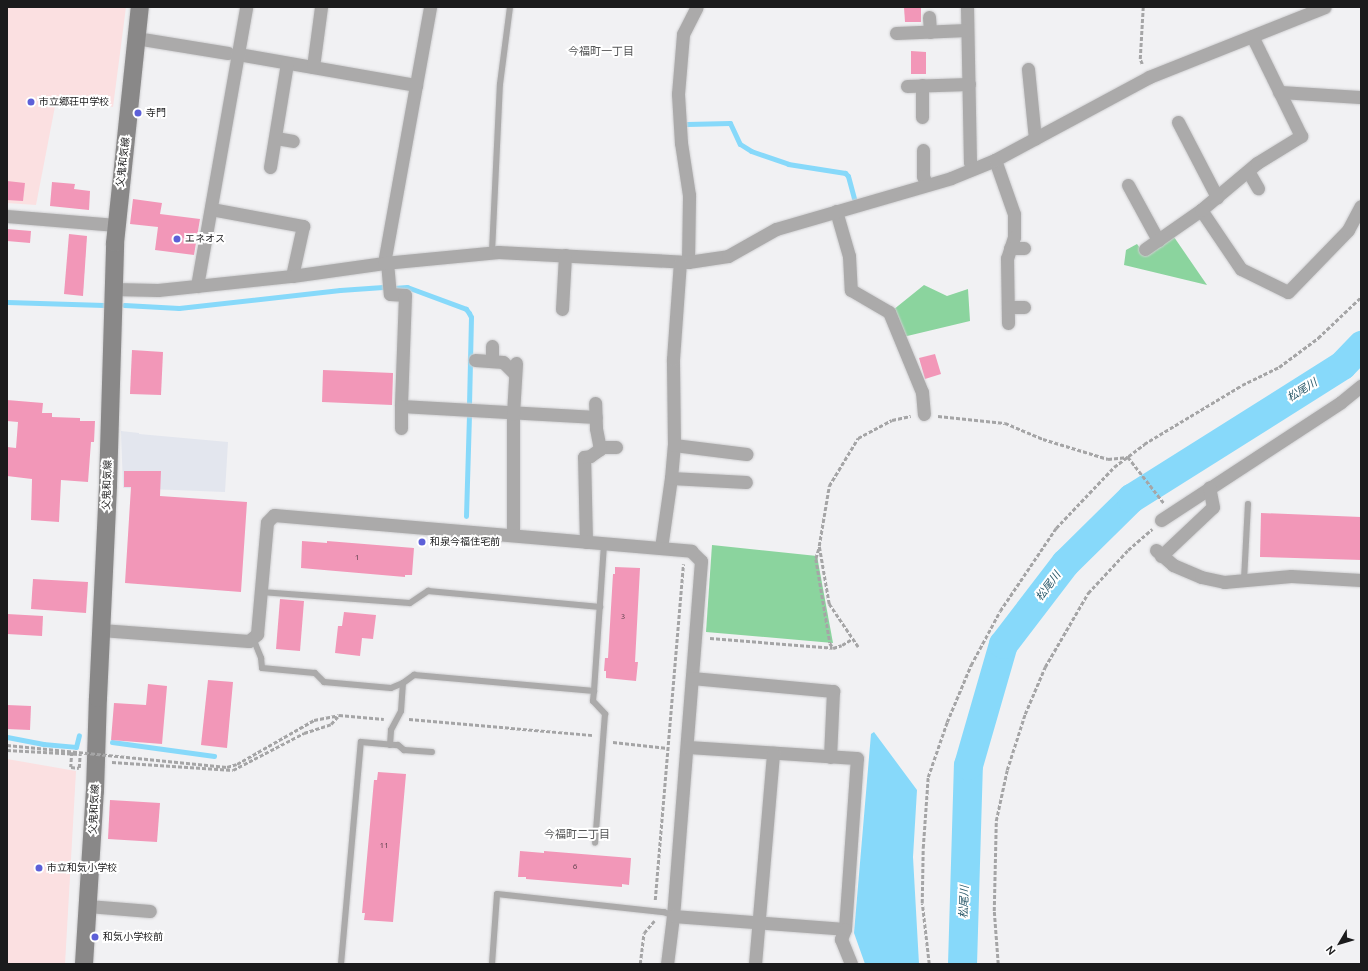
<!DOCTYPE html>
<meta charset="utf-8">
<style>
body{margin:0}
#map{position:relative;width:1368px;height:971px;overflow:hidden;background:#f1f1f3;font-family:Ubuntu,"Noto Sans JP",sans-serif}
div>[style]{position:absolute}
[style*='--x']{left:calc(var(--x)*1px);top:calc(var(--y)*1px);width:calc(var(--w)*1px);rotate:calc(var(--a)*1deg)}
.built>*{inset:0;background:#e3e6ee}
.education>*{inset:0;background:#fbe0e1}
.green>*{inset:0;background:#8bd49e}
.water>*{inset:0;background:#87d9fa}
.stream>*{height:5px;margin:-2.5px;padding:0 2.5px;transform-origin:2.5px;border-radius:2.5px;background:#87d9fa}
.river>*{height:29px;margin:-14.5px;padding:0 14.5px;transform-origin:14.5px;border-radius:14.5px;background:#87d9fa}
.building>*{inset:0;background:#f297b8}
.path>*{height:2.5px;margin-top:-1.25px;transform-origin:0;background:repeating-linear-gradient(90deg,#a5a5a6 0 4px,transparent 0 6px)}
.roads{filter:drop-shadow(0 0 1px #cfcfd1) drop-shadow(0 0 1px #cfcfd1)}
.lane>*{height:6px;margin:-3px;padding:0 3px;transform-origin:3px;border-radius:3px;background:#abaaaa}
.street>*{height:13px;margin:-6.5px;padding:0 6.5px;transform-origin:6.5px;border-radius:6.5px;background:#abaaaa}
.secondary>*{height:18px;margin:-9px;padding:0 9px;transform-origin:9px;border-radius:9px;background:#898888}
.path-bridge>*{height:2.5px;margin-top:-1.25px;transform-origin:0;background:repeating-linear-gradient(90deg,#a5a5a6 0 4px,transparent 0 6px)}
.dots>*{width:11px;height:11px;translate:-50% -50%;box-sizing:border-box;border:2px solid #fff;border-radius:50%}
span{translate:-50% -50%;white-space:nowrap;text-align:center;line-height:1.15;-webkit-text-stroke:4px #fff;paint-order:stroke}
.number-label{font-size:8px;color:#513a43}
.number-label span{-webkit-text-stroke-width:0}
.poi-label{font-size:10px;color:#1b1b1c}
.left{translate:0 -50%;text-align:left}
.street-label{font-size:10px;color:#1b1b1c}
.neighbourhood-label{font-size:11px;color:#555657}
.water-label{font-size:11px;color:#295869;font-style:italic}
.frame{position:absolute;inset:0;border:8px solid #1b1b1c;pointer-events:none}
.north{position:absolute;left:1320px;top:923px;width:40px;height:40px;-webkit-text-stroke:3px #fff;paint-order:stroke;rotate:232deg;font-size:11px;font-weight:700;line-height:16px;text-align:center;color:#1b1b1c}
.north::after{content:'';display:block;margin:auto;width:14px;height:18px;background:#1b1b1c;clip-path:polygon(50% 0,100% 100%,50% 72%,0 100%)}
</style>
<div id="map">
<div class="built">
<i style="clip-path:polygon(121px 431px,139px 433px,139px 434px,228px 442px,225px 492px,123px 488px)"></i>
</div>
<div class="education">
<i style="clip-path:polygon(7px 7px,126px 7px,113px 107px,57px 96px,36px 205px,7px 203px)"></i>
<i style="clip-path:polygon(7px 759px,76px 771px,65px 964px,7px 964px)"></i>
</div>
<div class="green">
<i style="clip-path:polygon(1174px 237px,1207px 285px,1124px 265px,1126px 250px,1137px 244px,1146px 256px)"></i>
<i style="clip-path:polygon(924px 285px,947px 296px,968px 289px,970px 321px,903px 337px,893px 310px)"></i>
<i style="clip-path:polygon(712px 545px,817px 556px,833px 643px,706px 632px)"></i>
</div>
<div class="water">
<i style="clip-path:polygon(874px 732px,917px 790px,913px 857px,919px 964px,865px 964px,854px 933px,871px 734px)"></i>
</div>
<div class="stream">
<i style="--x:687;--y:124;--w:43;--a:-1.3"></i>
<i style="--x:730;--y:123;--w:23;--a:65"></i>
<i style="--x:740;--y:144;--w:13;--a:32"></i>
<i style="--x:751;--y:151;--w:39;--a:19"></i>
<i style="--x:788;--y:164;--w:58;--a:9"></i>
<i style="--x:845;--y:173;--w:4;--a:45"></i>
<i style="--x:848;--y:176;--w:23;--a:75"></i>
<i style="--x:394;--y:288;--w:13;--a:-4"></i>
<i style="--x:407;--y:287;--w:63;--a:20.4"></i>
<i style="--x:466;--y:309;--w:5;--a:53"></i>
<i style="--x:469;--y:313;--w:4;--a:63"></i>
<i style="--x:471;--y:317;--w:88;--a:91.3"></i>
<i style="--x:7;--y:302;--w:97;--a:1.8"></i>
<i style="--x:124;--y:305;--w:55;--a:3.1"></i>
<i style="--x:179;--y:308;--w:162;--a:-6.4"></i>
<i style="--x:340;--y:290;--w:43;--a:-4"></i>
<i style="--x:466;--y:516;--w:101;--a:-88.3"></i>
<i style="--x:7;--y:737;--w:37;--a:11"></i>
<i style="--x:43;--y:744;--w:33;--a:5"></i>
<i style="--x:76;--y:747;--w:12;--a:-76"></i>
<i style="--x:112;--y:742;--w:103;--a:7.8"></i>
</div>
<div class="river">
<i style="--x:962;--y:964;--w:199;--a:-88.3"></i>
<i style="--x:968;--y:765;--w:126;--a:-73.9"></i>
<i style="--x:1003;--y:644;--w:102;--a:-52.6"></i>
<i style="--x:1065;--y:563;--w:93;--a:-44.6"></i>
<i style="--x:1131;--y:498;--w:249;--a:-32.2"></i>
<i style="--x:1342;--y:365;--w:28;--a:-46"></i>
</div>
<div class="building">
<i style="clip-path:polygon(904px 7px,921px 7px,921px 22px,905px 22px)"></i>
<i style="clip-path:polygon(911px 51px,926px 52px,926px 74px,911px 74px)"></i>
<i style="clip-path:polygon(7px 181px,25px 183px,23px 201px,7px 200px)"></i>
<i style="clip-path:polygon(52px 182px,75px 184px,74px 189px,90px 191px,89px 210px,50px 206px)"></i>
<i style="clip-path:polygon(133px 199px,162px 203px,160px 214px,200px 219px,194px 255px,155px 250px,158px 227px,130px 224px)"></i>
<i style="clip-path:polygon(7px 229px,31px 231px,30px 243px,7px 241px)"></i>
<i style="clip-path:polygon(69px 234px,87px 236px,83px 296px,64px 294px)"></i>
<i style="clip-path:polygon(132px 350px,163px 352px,161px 395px,130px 394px)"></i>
<i style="clip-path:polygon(935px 354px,941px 374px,925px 379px,919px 358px)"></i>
<i style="clip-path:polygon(323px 370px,393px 373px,392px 405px,322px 402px)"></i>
<i style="clip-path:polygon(7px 400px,43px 403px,42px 413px,52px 413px,52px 417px,80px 418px,80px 421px,95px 421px,94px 442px,91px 442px,88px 482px,61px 480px,59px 522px,31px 520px,32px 479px,7px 476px,7px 447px,16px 448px,18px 422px,7px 421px)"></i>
<i style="clip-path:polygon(124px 471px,161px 471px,160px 496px,247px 502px,241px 592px,125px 583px,131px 487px,124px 487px)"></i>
<i style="clip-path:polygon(1261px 513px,1361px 517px,1361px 560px,1260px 557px)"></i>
<i style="clip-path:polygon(302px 541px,327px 543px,327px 541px,414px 548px,412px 575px,405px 575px,405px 577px,301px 568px)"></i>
<i style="clip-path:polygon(615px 567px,640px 568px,635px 662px,638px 662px,636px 681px,606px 678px,606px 671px,604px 671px,605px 658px,608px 658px,613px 574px,615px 574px)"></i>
<i style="clip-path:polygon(33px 579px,88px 582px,86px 613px,31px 609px)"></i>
<i style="clip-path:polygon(280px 599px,304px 601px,300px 651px,276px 649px)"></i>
<i style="clip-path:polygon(344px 612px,376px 615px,373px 639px,362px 638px,360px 656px,335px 653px,338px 626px,342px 626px)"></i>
<i style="clip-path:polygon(7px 614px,43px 616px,42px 636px,7px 634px)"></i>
<i style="clip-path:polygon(208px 680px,233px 682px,227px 748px,201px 745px)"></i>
<i style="clip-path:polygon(148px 684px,167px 686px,162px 744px,111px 740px,114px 703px,146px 705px)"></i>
<i style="clip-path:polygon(7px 705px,31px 706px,30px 730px,7px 729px)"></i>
<i style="clip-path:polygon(378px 772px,406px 774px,393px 922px,364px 920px,365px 913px,362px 913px,374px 780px,377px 780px)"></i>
<i style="clip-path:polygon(110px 800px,160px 803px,157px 842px,108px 839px)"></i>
<i style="clip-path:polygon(520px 851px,544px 853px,544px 851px,631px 858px,629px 885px,622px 884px,622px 887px,526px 879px,526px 877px,518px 877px)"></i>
</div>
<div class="path">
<i style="--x:1142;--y:64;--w:5;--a:-112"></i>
<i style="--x:1140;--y:59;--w:52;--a:-86.7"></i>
<i style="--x:938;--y:416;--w:67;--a:6"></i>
<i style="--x:1005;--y:423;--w:41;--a:22.8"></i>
<i style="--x:1043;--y:439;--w:68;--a:17.1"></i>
<i style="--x:1108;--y:459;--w:20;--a:-6"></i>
<i style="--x:1128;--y:457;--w:58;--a:52"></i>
<i style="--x:819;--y:549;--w:10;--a:107"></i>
<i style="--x:816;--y:559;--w:85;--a:80.5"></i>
<i style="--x:830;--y:643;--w:6;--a:59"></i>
<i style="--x:710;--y:638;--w:123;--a:4.6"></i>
<i style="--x:833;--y:648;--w:9;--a:-18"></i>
<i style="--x:842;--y:645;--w:12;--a:-31"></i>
<i style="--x:858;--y:647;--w:52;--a:-124"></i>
<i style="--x:829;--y:604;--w:59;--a:-99.8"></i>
<i style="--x:819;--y:546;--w:61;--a:-80.5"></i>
<i style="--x:829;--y:486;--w:56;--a:-58.9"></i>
<i style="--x:858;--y:438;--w:38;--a:-28"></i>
<i style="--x:892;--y:420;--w:19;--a:-12"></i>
<i style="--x:409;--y:719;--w:185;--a:5"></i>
<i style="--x:613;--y:742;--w:55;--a:6.2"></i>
<i style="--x:7;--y:750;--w:73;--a:3.1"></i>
<i style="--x:112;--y:762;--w:121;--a:3.8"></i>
<i style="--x:233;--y:770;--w:80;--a:-27.5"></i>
<i style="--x:304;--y:733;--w:28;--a:-18"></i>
<i style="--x:331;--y:724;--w:12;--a:-48"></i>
<i style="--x:339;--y:715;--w:45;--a:5.1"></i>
<i style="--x:655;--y:900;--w:337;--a:-85.2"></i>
<i style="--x:640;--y:964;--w:31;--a:-83"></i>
<i style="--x:644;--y:933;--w:16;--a:-50"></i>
<i style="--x:929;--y:964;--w:61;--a:-96.5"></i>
<i style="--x:922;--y:903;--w:55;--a:-89"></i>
<i style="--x:923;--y:848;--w:71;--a:-86"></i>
<i style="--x:928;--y:777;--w:58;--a:-70.9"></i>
<i style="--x:947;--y:722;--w:62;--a:-67.2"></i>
<i style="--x:971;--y:665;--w:61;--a:-61.8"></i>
<i style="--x:1000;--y:611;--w:100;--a:-56"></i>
<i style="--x:1056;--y:528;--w:84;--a:-46.4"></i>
<i style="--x:1114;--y:467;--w:38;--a:-37"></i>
<i style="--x:1144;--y:444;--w:114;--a:-31"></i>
<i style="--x:1242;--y:385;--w:41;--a:-25.9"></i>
<i style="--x:1279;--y:367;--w:49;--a:-36.6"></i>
<i style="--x:1318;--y:338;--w:59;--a:-43.6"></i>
<i style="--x:998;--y:964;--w:53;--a:-94.3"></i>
<i style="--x:994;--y:911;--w:90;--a:-88.7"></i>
<i style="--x:996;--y:821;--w:52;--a:-77.8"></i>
<i style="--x:1007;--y:770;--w:59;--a:-72.2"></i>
<i style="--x:1025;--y:714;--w:51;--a:-66.9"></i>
<i style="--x:1045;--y:667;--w:86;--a:-59.8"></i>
<i style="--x:1088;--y:593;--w:59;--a:-47.1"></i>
<i style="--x:1128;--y:550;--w:32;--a:-41"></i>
</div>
<div class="roads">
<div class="lane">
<i style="--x:492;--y:252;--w:168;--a:-87.3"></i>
<i style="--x:500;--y:84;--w:78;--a:-82.6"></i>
<i style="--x:1244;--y:580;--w:76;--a:-87"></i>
<i style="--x:261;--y:592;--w:149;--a:4.2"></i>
<i style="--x:410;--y:603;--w:22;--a:-34"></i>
<i style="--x:428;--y:591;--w:173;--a:5.3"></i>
<i style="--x:253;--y:638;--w:22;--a:68"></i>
<i style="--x:261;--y:658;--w:10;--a:84"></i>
<i style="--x:262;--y:668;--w:53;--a:5.4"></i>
<i style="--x:315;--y:673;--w:13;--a:45"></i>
<i style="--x:324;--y:682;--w:67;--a:5.1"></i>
<i style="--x:391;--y:688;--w:13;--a:-23"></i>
<i style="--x:403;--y:683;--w:14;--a:-36"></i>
<i style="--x:414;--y:675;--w:181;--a:5.1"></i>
<i style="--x:594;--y:691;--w:148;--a:-86.1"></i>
<i style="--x:594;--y:691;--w:10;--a:96"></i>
<i style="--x:593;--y:701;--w:18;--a:47"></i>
<i style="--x:605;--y:714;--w:129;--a:94.4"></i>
<i style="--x:390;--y:745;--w:15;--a:-86"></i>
<i style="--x:391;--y:730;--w:21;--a:-62"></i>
<i style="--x:401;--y:711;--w:28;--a:-86"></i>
<i style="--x:341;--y:964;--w:223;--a:-84.9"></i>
<i style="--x:361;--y:742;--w:37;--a:5"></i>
<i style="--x:398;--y:745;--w:8;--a:40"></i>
<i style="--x:404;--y:750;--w:28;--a:4"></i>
<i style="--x:492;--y:964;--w:70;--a:-85.9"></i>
<i style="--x:497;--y:894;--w:168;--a:6.2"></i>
<i style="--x:664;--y:912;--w:10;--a:24"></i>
</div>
<div class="street">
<i style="--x:967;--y:7;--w:155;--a:88.9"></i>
<i style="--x:970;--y:162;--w:7;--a:63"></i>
<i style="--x:929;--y:17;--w:15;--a:86"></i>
<i style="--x:896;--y:33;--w:71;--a:-2.4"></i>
<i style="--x:136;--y:38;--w:93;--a:9.3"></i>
<i style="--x:238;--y:54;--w:181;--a:9.9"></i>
<i style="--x:313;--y:67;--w:61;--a:-82.4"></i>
<i style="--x:1028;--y:69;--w:70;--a:84.3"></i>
<i style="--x:922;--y:85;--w:32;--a:90"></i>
<i style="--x:907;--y:86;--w:62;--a:-1.8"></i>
<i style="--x:1279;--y:92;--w:82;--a:3.5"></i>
<i style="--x:1178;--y:122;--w:85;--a:62.5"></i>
<i style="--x:276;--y:138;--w:17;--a:10"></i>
<i style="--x:923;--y:150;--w:26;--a:90"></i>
<i style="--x:923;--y:176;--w:9;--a:69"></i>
<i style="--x:995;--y:160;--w:57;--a:70.6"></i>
<i style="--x:1014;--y:214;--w:23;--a:90"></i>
<i style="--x:1014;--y:237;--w:22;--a:108"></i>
<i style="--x:1007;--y:258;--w:65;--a:89.1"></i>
<i style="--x:270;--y:167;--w:105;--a:-80.7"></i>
<i style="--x:1248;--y:171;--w:20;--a:60"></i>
<i style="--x:1128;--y:185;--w:63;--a:61.4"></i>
<i style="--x:211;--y:209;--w:94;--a:10.5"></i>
<i style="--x:303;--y:226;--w:51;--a:102.4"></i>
<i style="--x:1201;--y:210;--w:71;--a:55.9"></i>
<i style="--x:1241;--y:269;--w:52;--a:26.1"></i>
<i style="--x:1288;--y:292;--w:86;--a:-45.9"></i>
<i style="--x:1348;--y:230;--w:27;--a:-62"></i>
<i style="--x:836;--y:211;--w:47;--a:73.9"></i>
<i style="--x:849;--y:256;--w:34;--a:87"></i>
<i style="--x:851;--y:290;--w:44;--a:30.1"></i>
<i style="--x:889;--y:312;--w:87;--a:67.6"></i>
<i style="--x:922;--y:392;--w:22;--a:85"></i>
<i style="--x:7;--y:216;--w:109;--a:4.7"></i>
<i style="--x:1010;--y:248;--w:14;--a:0"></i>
<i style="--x:1145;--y:249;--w:68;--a:-34.9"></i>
<i style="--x:1201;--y:210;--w:73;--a:-40"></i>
<i style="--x:1257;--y:163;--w:52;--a:-31.5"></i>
<i style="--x:1301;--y:136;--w:111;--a:-116.1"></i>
<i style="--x:387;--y:262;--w:32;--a:85"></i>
<i style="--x:390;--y:294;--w:15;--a:4"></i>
<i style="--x:405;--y:295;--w:111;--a:92.1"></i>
<i style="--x:401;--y:406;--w:195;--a:3.2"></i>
<i style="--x:688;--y:262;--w:67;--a:-89.1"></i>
<i style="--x:689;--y:195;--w:53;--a:-98.7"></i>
<i style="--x:681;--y:143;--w:49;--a:-93.5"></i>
<i style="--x:678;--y:94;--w:60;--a:-85.2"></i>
<i style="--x:683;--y:34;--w:30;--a:-63"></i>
<i style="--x:384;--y:263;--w:260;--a:-79.8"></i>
<i style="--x:197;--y:286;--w:283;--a:-80"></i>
<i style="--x:113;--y:289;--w:45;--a:1.3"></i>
<i style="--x:158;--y:290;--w:135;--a:-6"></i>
<i style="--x:292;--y:276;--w:93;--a:-8"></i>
<i style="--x:384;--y:263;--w:115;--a:-5.5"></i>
<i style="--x:498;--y:252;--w:190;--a:3"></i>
<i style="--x:688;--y:262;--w:40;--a:-8.5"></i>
<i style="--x:728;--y:256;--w:55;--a:-29.4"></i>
<i style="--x:776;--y:229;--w:182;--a:-16.2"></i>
<i style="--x:951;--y:178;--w:48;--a:-22.2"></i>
<i style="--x:995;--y:160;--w:175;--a:-28.3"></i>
<i style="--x:1149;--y:77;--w:189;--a:-21.7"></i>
<i style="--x:1008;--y:307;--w:16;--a:0"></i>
<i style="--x:562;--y:309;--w:54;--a:-86.8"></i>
<i style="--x:475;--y:360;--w:28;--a:4"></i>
<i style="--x:503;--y:362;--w:17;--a:45"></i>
<i style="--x:492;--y:361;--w:15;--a:-90"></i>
<i style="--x:401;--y:428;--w:22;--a:-90"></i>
<i style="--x:674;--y:445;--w:73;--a:7.1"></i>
<i style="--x:600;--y:447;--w:16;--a:0"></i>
<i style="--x:671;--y:478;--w:75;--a:3.1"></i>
<i style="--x:1161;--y:520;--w:215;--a:-33.2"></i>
<i style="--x:1341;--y:402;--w:26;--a:-39"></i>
<i style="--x:513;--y:534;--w:120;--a:-90"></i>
<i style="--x:513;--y:414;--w:51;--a:-86.6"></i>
<i style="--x:586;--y:542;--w:85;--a:-91.3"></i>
<i style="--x:584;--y:457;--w:6;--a:-9"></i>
<i style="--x:590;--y:456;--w:12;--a:-35"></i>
<i style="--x:600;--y:449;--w:21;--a:-101"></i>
<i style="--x:596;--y:428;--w:25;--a:-92"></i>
<i style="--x:661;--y:548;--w:71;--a:-81.9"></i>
<i style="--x:671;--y:478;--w:33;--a:-85"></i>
<i style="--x:674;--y:445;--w:86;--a:-90.7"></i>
<i style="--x:673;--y:359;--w:97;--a:-85.9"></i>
<i style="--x:1156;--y:550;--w:23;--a:41"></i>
<i style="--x:1173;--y:565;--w:30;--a:23"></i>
<i style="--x:1201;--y:577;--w:24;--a:12"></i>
<i style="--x:1224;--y:582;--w:67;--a:-5.1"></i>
<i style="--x:1291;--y:576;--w:70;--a:3.3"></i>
<i style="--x:1161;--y:556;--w:71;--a:-43.3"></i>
<i style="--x:1213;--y:507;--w:20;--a:-101"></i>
<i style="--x:101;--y:630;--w:148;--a:4.3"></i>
<i style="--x:249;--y:641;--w:11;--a:-41"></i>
<i style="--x:257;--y:634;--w:112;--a:-84.9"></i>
<i style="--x:267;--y:522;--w:10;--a:-45"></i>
<i style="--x:274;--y:515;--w:419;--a:4.9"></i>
<i style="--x:691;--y:551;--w:14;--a:45"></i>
<i style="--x:701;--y:561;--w:356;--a:94.5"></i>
<i style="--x:673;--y:916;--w:48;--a:97.1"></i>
<i style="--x:692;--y:678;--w:142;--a:5.3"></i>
<i style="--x:833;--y:691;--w:66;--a:92.6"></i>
<i style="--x:88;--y:906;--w:62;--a:4.6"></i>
<i style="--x:673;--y:916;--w:172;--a:4.3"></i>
<i style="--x:845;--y:929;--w:171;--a:-86"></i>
<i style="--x:857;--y:758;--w:170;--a:-176.3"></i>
<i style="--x:845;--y:929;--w:11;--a:112"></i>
<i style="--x:841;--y:939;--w:27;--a:68"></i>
<i style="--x:755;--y:964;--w:212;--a:-85.1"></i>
</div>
<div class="secondary">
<i style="--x:84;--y:964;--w:173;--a:-86.4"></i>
<i style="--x:95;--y:791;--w:93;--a:-88.2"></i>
<i style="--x:98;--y:698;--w:213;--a:-87.3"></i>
<i style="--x:108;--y:485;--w:242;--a:-88.3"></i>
<i style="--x:115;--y:243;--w:237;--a:-84"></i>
</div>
</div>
<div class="path-bridge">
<i style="--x:7;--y:745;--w:221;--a:5.7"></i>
<i style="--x:227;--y:767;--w:10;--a:-17"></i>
<i style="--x:237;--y:764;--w:89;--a:-29.7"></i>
<i style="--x:314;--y:720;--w:25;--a:-11"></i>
<i style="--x:72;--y:752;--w:15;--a:94"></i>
<i style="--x:71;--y:767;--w:8;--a:7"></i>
<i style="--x:79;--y:768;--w:14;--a:-86"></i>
</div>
<div class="dots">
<i style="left:31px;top:102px;background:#5d60d8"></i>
<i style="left:138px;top:113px;background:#5d60d8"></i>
<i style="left:177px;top:239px;background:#5d60d8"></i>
<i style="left:422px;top:542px;background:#5d60d8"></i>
<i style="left:39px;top:868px;background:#5d60d8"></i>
<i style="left:95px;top:937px;background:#5d60d8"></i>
</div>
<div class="number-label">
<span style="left:357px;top:558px">1</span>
<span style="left:623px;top:617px">3</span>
<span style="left:384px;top:846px">11</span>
<span style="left:575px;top:867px">6</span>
</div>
<div class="poi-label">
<span class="left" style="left:39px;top:102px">市立郷荘中学校</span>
<span class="left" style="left:146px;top:113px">寺門</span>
<span class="left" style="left:185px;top:239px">エネオス</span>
<span class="left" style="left:430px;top:542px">和泉今福住宅前</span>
<span class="left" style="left:47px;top:868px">市立和気小学校</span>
<span class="left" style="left:103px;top:937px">和気小学校前</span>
</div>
<div class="street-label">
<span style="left:123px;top:162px;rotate:-83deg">父鬼和気線</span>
<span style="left:107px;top:485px;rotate:-88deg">父鬼和気線</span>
<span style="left:94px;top:809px;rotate:-87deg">父鬼和気線</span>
</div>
<div class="neighbourhood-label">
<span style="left:601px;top:51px">今福町一丁目</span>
<span style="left:577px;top:834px">今福町二丁目</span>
</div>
<div class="water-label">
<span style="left:1302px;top:390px;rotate:-32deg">松尾川</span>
<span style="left:1048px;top:586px;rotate:-53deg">松尾川</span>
<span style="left:964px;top:902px;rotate:-88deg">松尾川</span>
</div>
<div class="frame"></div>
<div class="north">N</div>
</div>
